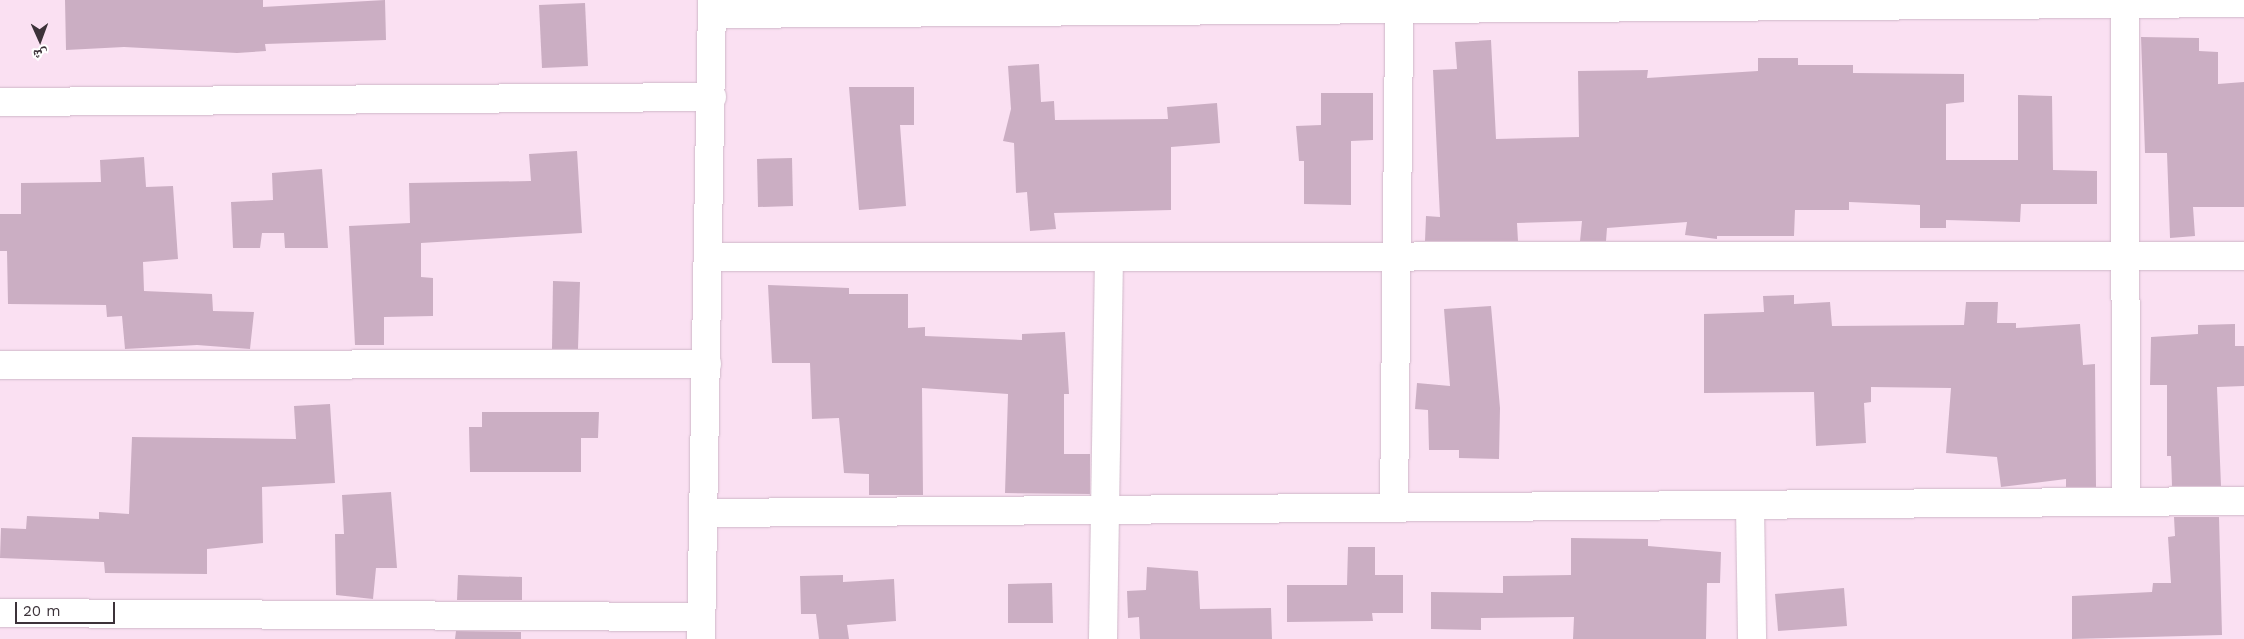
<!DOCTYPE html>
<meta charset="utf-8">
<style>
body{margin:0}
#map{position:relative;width:2244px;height:639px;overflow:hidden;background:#fae0f2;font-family:"Work Sans","Noto Naskh Arabic",sans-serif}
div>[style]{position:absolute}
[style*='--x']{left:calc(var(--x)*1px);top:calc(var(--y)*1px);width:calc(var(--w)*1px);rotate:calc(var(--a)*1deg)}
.building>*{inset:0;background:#cbaec3}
.roads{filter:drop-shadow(0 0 1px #d0b8c9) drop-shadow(0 0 1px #d0b8c9)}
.street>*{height:28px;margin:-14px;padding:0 14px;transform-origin:14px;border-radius:14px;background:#fff}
.secondary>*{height:28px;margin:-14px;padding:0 14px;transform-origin:14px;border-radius:14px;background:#fff}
span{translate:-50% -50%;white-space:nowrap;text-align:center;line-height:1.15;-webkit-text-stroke:4px #fff;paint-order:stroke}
.north{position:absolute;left:15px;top:15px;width:50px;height:50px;-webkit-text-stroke:4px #fff;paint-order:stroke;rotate:178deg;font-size:14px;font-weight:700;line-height:20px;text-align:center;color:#3c3239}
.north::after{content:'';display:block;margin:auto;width:18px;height:22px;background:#3c3239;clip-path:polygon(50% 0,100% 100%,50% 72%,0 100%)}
.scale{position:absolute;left:15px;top:602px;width:100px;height:22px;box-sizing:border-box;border:2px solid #3c3239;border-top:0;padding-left:6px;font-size:15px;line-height:18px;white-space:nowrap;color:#3c3239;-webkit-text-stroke:4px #fff;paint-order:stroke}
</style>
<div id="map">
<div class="building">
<i style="clip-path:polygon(65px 0,263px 0,263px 7px,385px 0,386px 40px,265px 44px,266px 51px,237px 53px,124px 47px,66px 50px)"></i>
<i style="clip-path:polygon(585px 3px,588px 66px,542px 68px,539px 5px)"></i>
<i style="clip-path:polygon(2141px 37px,2199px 38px,2199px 51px,2218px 52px,2218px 84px,2244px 82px,2244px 207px,2193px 207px,2195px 236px,2170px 238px,2167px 153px,2145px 153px)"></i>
<i style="clip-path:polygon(1491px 40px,1496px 139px,1579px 137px,1578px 71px,1648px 70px,1647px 78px,1758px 71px,1758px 58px,1798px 58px,1798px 65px,1853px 65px,1853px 73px,1964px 74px,1964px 102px,1946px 104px,1946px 160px,2018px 160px,2018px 95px,2052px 96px,2053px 170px,2097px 171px,2097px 204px,2021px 204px,2020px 222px,1946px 220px,1946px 228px,1920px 228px,1920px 205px,1849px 202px,1849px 210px,1795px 210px,1794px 236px,1717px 236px,1717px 239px,1685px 235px,1687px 222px,1607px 228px,1606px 241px,1580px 241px,1582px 221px,1517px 223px,1518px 241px,1425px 241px,1426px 216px,1440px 217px,1433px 70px,1457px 69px,1455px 42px)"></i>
<i style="clip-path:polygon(1039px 64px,1041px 102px,1054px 101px,1055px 120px,1168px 119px,1167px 107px,1217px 103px,1220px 143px,1171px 147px,1171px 210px,1054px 213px,1056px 229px,1030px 231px,1027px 192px,1016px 193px,1014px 143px,1003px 141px,1011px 109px,1008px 66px)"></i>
<i style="clip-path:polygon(849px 87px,914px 87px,914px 125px,900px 125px,906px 206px,859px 210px)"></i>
<i style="clip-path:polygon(1321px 93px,1373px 93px,1373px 140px,1351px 141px,1351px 205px,1304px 204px,1304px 161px,1299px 161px,1296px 126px,1321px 125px)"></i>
<i style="clip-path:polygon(577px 151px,582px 233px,421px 243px,421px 277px,433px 278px,433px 316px,384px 317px,384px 345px,355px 345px,349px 226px,410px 223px,409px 183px,531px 181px,529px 154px)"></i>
<i style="clip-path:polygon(144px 157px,146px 187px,173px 186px,178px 259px,143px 262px,144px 291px,212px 294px,213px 311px,254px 312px,250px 349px,197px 345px,125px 349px,122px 316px,107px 317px,106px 305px,8px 304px,7px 251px,0 251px,0 214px,21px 214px,21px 183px,101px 182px,100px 160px)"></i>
<i style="clip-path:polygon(792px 158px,793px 206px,758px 207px,757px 159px)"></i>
<i style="clip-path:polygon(322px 169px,328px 248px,285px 248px,284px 233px,262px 233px,260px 248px,233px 248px,231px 202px,273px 200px,272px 173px)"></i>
<i style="clip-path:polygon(553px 281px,580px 282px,578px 349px,552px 349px)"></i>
<i style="clip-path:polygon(768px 285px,849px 288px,849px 294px,908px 294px,908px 328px,925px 327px,925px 336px,1022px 340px,1022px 334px,1065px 332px,1069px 394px,1064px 394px,1064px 454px,1090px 454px,1090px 494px,1005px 493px,1008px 394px,922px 388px,923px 495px,869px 495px,869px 474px,844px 473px,839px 418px,812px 419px,810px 363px,772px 363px)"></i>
<i style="clip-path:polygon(1794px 295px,1794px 304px,1830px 302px,1832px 326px,1964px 325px,1966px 302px,1998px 302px,1997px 323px,2016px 323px,2016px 328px,2080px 324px,2083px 365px,2095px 364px,2096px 487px,2066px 487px,2066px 479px,2001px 487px,1997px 457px,1946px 453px,1951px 388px,1871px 387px,1871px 402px,1864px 403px,1866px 443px,1816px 446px,1814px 392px,1704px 393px,1704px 314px,1764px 312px,1763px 296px)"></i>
<i style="clip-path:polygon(1491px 306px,1500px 408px,1499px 459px,1459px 458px,1459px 450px,1429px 450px,1428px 410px,1415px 409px,1417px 383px,1450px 386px,1444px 309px)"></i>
<i style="clip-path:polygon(2235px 324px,2235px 346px,2244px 346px,2244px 386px,2217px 387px,2221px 486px,2172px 486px,2171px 456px,2167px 456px,2167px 385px,2150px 385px,2151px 337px,2198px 334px,2198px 325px)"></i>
<i style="clip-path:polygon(330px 404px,335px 483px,262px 487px,263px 543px,207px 549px,207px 574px,105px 573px,104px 562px,0 558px,1px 528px,26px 529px,27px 516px,99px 519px,99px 512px,129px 514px,132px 437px,296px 439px,294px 406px)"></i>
<i style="clip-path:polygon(482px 412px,599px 412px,598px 438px,581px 438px,581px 472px,470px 472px,469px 427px,482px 427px)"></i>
<i style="clip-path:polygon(391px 492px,397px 568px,376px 568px,373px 599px,336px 595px,335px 534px,344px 534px,342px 495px)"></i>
<i style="clip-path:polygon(2174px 517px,2219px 517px,2222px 635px,2072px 639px,2072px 596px,2152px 592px,2153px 583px,2171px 583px,2168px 537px,2175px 536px)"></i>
<i style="clip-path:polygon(1571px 538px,1648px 539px,1648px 546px,1721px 552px,1720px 583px,1707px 583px,1706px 639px,1573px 639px,1574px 617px,1481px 618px,1481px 630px,1431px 629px,1431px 592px,1503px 593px,1503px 576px,1571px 575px)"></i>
<i style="clip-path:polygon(1348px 547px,1375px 547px,1375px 575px,1403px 575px,1403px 613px,1372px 613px,1373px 621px,1287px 622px,1287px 585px,1347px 585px)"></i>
<i style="clip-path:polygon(1147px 567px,1198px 571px,1200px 609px,1271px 608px,1272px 639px,1140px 639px,1139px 617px,1128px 618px,1127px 591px,1146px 590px)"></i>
<i style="clip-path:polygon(458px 575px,522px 577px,522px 600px,457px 600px)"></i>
<i style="clip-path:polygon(843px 575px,843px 582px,894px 579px,896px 621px,847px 625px,849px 639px,819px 639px,816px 614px,801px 614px,800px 576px)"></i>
<i style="clip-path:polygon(1052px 583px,1053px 623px,1008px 623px,1008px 584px)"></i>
<i style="clip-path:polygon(1844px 588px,1847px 626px,1778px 631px,1775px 594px)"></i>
<i style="clip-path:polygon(456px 631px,521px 632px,521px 639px,455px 639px)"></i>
</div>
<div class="roads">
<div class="street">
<i style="--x:2125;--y:5;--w:496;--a:89.9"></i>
<i style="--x:712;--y:14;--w:1532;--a:-0.41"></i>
<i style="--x:0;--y:102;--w:712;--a:-0.4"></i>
<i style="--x:708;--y:257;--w:1536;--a:-0.04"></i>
<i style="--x:0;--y:365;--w:707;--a:-0.08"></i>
<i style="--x:1750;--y:507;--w:132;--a:89.1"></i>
<i style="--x:1394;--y:508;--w:499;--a:-89.4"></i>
<i style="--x:706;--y:513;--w:1538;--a:-0.45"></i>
<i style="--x:0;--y:613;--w:701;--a:0.33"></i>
<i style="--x:1103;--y:639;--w:380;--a:-89.1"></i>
</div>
<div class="secondary">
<i style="--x:701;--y:639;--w:639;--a:-89.01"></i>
</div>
</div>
<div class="north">ش</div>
<div class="scale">20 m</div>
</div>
